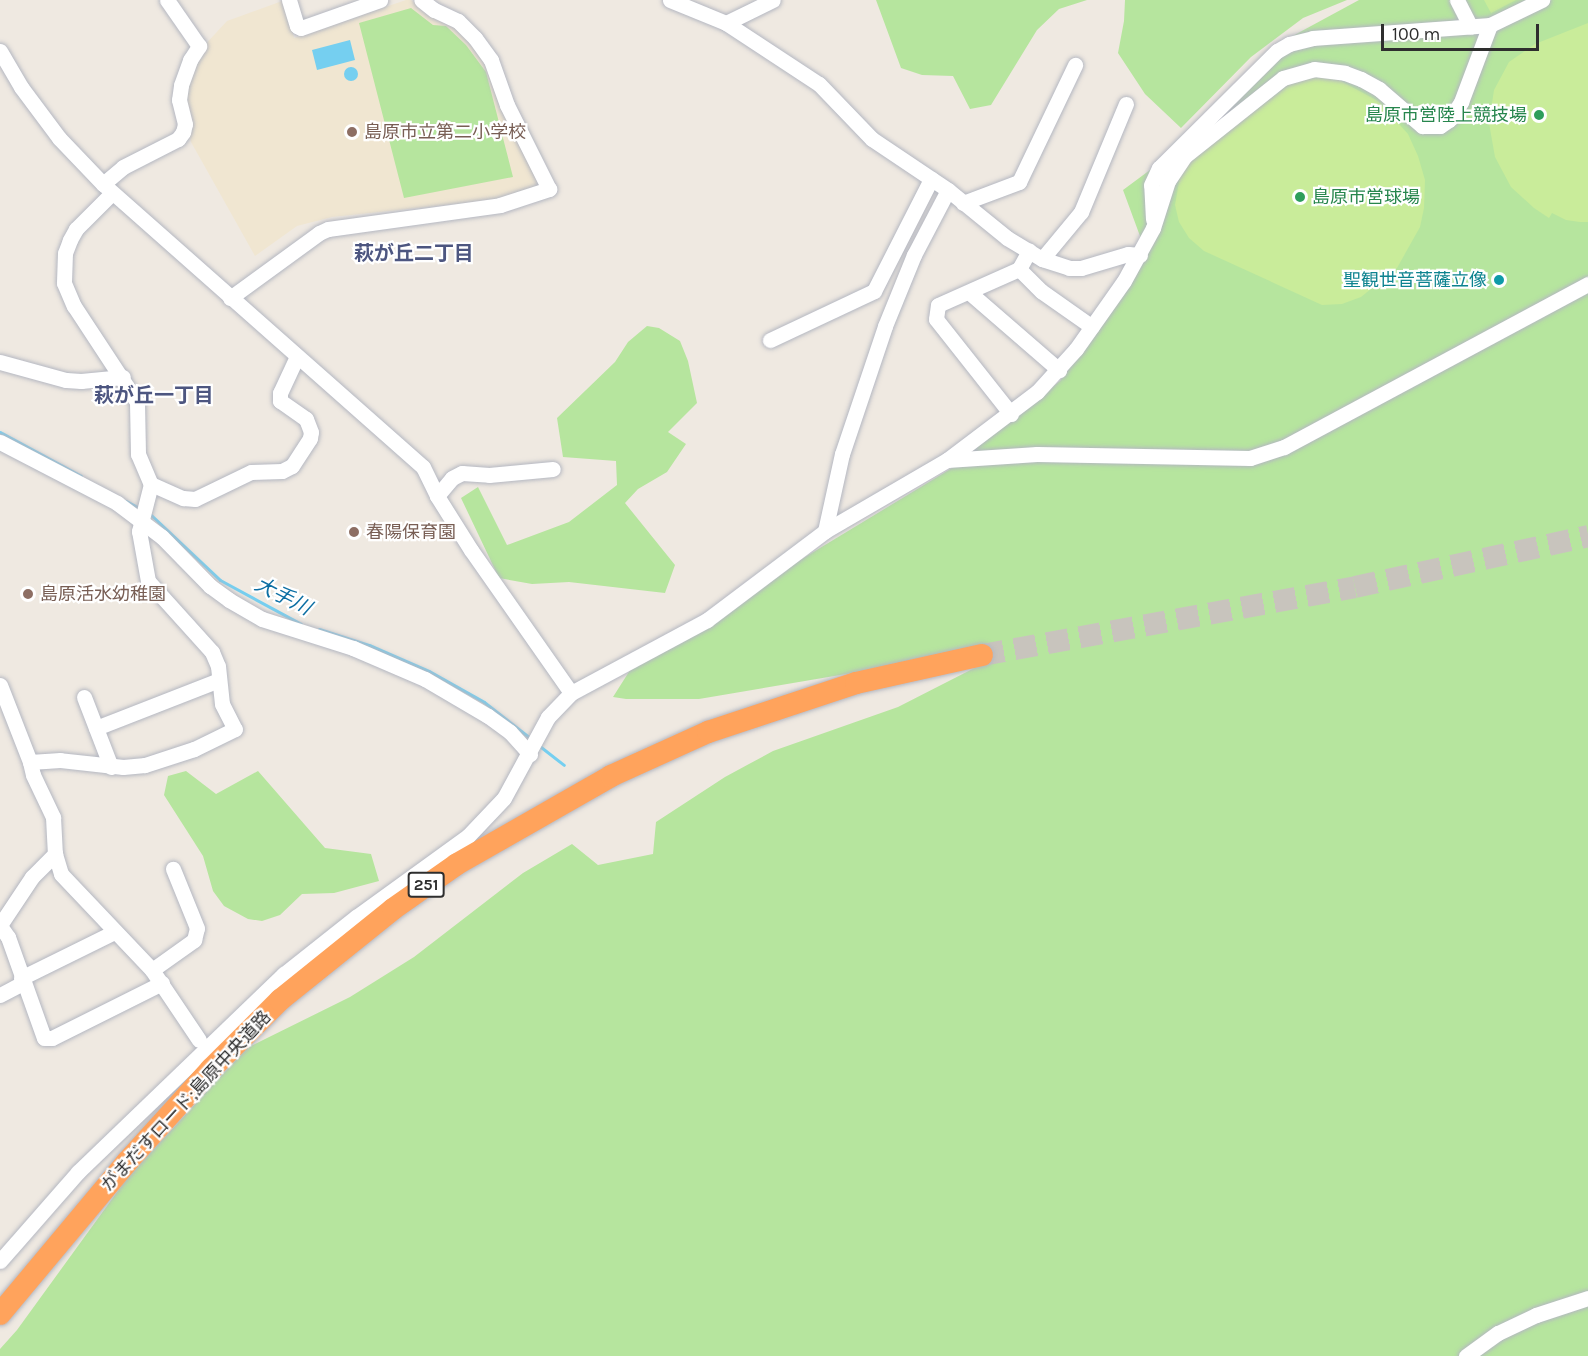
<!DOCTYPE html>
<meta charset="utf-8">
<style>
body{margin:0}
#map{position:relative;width:1588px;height:1356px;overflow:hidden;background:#efe9e1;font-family:Karla,"Noto Sans JP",sans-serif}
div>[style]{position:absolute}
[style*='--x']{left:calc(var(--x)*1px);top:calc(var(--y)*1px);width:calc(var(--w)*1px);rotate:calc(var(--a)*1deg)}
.education>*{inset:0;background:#f0e6d1}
.green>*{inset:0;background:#b6e59e}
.pitch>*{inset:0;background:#c9ec9a}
.water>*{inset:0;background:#75cff0}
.round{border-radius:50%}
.stream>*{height:3px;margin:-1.5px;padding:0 1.5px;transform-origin:1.5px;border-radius:1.5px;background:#75cff0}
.highway-tunnel>*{height:22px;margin-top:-11px;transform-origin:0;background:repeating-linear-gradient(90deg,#c8c4bd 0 22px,transparent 0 33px)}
.roads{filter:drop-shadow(0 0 2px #b4b7c1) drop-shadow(0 0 2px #b4b7c1)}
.minor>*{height:15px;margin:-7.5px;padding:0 7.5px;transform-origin:7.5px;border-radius:7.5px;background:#fff}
.highway>*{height:22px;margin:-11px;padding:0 11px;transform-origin:11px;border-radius:11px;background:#ffa35c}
.dots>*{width:16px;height:16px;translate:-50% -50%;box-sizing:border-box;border:3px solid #fff;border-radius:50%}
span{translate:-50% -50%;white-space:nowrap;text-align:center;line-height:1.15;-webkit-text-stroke:4.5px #fff;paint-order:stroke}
.shield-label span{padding:2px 4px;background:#fff;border:2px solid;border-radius:4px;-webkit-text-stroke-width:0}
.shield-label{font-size:16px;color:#2e2e2e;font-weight:700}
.leisure-label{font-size:18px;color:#27864d}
.right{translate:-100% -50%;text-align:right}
.left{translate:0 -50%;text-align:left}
.education-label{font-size:18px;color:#785e54}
.culture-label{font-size:18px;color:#0d838f}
.street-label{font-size:18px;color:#2e2e2e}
.neighbourhood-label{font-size:20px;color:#4d5680;font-weight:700}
.water-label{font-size:20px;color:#0d6fa3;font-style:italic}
.scale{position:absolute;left:1381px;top:24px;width:158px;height:27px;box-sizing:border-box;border:3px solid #2e2e2e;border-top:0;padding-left:8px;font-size:18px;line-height:21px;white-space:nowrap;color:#2e2e2e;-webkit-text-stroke:4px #fff;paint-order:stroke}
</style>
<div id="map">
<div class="education">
<i style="clip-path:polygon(285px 0,294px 38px,406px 0,411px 0,437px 19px,455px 25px,489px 65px,499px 96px,539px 186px,493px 200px,332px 217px,297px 226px,255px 256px,191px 142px,183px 97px,202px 48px,227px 21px)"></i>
</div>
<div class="green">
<i style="clip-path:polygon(876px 0,1087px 0,1059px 9px,1037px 30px,991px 105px,970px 109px,953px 76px,922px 75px,901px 68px)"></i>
<i style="clip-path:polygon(1125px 0,1347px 0,1303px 18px,1251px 57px,1181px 128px,1145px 94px,1118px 53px,1124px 21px)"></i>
<i style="clip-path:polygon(1359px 0,1588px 0,1588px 1356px,0 1356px,0 1349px,17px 1330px,128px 1177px,247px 1048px,350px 997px,414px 957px,523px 873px,572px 844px,598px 865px,653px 854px,656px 822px,725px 777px,773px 751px,898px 707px,992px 659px,858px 672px,699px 699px,626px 699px,613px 697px,632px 667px,787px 568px,975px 454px,968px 454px,1060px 381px,1109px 316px,1147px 255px,1123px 190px,1150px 170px,1276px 45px)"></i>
<i style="clip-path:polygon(411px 8px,433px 25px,446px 26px,466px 45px,486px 72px,513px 177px,404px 198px,359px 23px)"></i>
<i style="clip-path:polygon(647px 326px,659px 328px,680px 341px,688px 361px,697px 403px,668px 432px,686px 444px,667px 472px,638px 489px,625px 503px,675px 565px,665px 593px,569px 582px,532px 584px,499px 578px,461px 498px,478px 487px,507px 545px,569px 522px,617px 485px,616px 461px,563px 457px,557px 418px,615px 362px,628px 342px)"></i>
<i style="clip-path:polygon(186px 771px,216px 794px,258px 771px,325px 848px,371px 854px,379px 881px,334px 893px,302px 894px,280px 915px,262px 921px,248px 919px,224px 906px,213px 891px,203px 856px,164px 795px,168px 776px)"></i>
</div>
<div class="pitch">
<i style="clip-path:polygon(1484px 0,1516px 0,1491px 13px)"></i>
<i style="clip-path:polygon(1588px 23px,1588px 222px,1580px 222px,1566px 220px,1552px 213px,1549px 218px,1534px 208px,1511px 187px,1495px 157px,1489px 123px,1494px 90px,1509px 62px,1535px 44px)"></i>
<i style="clip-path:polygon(1308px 77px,1337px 79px,1378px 101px,1408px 134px,1418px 156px,1425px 180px,1424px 208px,1420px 227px,1397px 268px,1361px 297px,1342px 304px,1322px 305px,1204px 251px,1189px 238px,1179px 222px,1175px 205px,1180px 176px,1190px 160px,1294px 81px)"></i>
</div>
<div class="water">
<i style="clip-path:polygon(350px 40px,355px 60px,317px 70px,312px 50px)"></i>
<i class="round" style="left:344px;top:67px;width:14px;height:14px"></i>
</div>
<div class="stream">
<i style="--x:0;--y:432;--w:92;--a:28.5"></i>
<i style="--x:126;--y:501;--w:15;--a:28"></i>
<i style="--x:150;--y:514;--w:96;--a:43.3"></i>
<i style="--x:220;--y:580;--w:92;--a:28.5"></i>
<i style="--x:319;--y:629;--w:52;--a:17.7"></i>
<i style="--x:369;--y:645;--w:65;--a:23.4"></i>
<i style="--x:429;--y:671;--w:63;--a:29.4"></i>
<i style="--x:484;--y:702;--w:58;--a:38"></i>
<i style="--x:537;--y:744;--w:34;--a:38"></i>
</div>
<div class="highway-tunnel">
<i style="--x:982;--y:655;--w:379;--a:-10.3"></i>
<i style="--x:1355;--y:587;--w:239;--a:-12.3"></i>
</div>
<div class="roads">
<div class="minor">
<i style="--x:289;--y:0;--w:27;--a:73"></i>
<i style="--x:297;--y:26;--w:4;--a:27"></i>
<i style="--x:301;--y:28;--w:84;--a:-19.5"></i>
<i style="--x:670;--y:0;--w:61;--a:22.3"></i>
<i style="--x:726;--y:23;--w:111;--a:33.3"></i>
<i style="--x:819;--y:84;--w:76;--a:46.1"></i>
<i style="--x:872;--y:139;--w:92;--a:33.9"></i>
<i style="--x:948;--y:190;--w:76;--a:39.1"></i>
<i style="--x:1007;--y:238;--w:41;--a:31"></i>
<i style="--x:1042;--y:259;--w:28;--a:18"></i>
<i style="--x:1069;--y:268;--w:12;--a:0"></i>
<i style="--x:1081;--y:268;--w:49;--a:-16.6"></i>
<i style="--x:1128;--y:254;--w:12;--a:5"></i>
<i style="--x:1457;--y:0;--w:30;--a:63"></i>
<i style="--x:726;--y:23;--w:52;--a:-26.1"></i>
<i style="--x:0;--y:51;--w:42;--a:59.7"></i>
<i style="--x:21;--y:87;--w:64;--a:53.3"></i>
<i style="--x:59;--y:138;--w:64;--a:46.3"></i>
<i style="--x:103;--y:184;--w:427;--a:41.5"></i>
<i style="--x:423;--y:467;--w:32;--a:64"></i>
<i style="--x:437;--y:496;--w:64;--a:57.8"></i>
<i style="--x:471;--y:550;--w:174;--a:55"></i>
<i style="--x:103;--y:184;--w:26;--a:-40"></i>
<i style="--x:123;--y:167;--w:62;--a:-27"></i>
<i style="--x:178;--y:139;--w:9;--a:-54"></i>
<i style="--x:183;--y:132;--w:8;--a:-76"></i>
<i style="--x:185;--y:124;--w:25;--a:-104"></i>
<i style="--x:179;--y:100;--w:15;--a:-82"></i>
<i style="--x:181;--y:85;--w:27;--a:-70"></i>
<i style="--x:190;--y:60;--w:17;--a:-57"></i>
<i style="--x:199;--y:46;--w:56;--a:-124.8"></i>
<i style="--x:112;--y:193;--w:51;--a:135"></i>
<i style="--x:76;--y:229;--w:13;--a:119"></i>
<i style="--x:70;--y:240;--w:14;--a:111"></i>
<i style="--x:65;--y:253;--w:30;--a:92"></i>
<i style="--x:64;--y:283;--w:25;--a:67"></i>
<i style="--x:74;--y:306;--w:115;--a:56.7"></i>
<i style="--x:137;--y:402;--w:52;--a:88.9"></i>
<i style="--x:138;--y:454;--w:33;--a:67"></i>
<i style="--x:151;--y:484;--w:49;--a:104.3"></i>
<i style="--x:139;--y:531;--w:51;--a:79.8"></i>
<i style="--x:148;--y:581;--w:96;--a:48"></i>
<i style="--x:212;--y:652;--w:15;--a:67"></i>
<i style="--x:218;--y:666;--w:38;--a:84"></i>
<i style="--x:222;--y:704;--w:28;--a:63"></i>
<i style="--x:235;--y:729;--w:46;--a:154"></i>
<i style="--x:194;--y:749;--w:52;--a:161.9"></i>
<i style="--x:145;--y:765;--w:22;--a:175"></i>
<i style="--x:123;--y:767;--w:63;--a:-173.7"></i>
<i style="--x:60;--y:760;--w:30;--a:176"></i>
<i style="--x:30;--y:762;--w:13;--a:77"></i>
<i style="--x:33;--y:775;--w:47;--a:64.5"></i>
<i style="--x:53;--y:817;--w:37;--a:87"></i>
<i style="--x:55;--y:854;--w:21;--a:73"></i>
<i style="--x:61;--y:874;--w:132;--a:46.5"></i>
<i style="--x:152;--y:970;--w:84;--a:56.1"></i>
<i style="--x:963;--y:203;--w:60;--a:-20.6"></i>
<i style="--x:1019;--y:182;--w:130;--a:-64.4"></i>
<i style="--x:1153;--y:219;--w:34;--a:-93"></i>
<i style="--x:1151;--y:185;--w:19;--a:-65"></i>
<i style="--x:1159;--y:168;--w:166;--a:-44.8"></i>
<i style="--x:1277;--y:51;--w:14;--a:-30"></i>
<i style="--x:1289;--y:44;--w:25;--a:-14"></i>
<i style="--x:1313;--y:38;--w:177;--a:-4.2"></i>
<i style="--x:1042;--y:259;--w:61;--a:-50.3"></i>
<i style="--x:1081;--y:212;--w:117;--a:-67.4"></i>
<i style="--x:1019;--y:269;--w:31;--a:45"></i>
<i style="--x:1041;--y:291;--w:62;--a:35.2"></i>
<i style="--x:970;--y:293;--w:118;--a:40.9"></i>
<i style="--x:230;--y:298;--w:110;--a:-36.1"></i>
<i style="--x:319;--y:233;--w:10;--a:-24"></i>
<i style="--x:328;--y:229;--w:174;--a:-7.9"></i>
<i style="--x:500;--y:205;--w:52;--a:-18.1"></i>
<i style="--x:549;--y:189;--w:94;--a:-116.6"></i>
<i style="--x:507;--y:105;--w:48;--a:-109.6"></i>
<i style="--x:491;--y:60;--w:27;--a:-126"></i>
<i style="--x:475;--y:38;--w:24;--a:-135"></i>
<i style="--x:458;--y:21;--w:26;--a:-155"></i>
<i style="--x:434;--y:10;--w:16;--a:-142"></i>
<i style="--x:770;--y:340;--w:115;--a:-25.2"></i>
<i style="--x:874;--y:291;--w:126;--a:-63"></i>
<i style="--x:0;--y:362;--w:68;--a:15.3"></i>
<i style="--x:66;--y:380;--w:15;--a:4"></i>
<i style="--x:81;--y:381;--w:42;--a:-5.4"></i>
<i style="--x:1011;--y:414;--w:121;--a:-128.3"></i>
<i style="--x:936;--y:319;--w:14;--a:-82"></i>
<i style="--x:938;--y:305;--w:89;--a:-24"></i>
<i style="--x:1019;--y:269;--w:21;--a:-61"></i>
<i style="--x:0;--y:442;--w:132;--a:27.5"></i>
<i style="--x:117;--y:503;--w:56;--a:37.1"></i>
<i style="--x:162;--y:537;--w:69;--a:45.6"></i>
<i style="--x:210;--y:586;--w:24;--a:36"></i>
<i style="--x:229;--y:600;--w:38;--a:30"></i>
<i style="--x:262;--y:619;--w:96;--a:17.7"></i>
<i style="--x:353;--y:648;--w:78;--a:23.3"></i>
<i style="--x:425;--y:679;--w:73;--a:30.4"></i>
<i style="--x:488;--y:716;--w:27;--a:36"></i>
<i style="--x:510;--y:732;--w:30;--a:48"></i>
<i style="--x:947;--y:460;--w:90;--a:-3.8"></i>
<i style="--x:1037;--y:454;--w:213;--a:1.1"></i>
<i style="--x:1250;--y:458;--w:36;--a:-18"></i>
<i style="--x:1284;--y:447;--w:345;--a:-28.2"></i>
<i style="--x:151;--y:484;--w:35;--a:24"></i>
<i style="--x:183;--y:498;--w:12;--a:5"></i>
<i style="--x:195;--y:499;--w:62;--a:-25.7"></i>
<i style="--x:251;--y:472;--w:31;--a:-2"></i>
<i style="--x:282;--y:471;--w:11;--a:-27"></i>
<i style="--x:292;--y:466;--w:33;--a:-57"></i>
<i style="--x:310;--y:438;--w:6;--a:-81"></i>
<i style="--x:311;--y:432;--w:14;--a:-111"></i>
<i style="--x:306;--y:419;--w:32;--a:-145"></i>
<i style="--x:280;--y:401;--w:8;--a:-90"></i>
<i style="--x:280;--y:393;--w:40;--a:-65"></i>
<i style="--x:437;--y:496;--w:23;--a:-50"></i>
<i style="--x:452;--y:478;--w:11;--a:-27"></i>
<i style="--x:462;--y:473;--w:27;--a:4"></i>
<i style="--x:489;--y:475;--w:64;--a:-5.4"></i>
<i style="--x:825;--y:531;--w:79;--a:-77.6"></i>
<i style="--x:842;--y:454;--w:135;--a:-71.4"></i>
<i style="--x:885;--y:326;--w:77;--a:-67.8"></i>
<i style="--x:914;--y:255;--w:73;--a:-62.4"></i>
<i style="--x:0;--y:685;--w:83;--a:68.7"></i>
<i style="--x:84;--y:697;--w:75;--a:68.9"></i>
<i style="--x:96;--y:728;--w:132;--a:-21.3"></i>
<i style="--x:0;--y:925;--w:58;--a:-56.3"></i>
<i style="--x:32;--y:877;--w:33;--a:-45"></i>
<i style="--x:0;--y:926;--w:14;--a:54"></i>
<i style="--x:8;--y:937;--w:107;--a:70.4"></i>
<i style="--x:44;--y:1038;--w:8;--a:0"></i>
<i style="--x:52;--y:1038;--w:123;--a:-26.6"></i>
<i style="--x:152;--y:970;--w:52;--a:-35.5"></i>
<i style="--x:194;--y:940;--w:12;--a:-76"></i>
<i style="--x:197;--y:928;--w:64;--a:-112.1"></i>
<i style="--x:21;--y:978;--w:104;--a:-26.3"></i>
<i style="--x:0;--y:995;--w:26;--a:-28"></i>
<i style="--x:0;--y:1261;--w:118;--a:-48.8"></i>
<i style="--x:78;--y:1172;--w:286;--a:-43.9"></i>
<i style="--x:284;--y:974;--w:92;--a:-38.4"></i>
<i style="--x:356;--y:917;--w:138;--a:-35.9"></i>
<i style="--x:468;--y:836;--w:52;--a:-46.5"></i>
<i style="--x:504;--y:798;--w:92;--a:-61.5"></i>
<i style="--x:548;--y:717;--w:33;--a:-46"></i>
<i style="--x:571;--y:693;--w:154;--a:-28.2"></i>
<i style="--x:707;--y:620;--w:148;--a:-37"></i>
<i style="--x:825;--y:531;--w:141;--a:-30.2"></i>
<i style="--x:947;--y:460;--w:113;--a:-37.1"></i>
<i style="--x:1037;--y:392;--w:58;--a:-47.8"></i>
<i style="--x:1076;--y:349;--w:83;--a:-54.8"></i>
<i style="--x:1124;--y:281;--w:60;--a:-61.3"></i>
<i style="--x:1153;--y:228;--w:49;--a:-72.3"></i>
<i style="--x:1168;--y:181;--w:30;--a:-56"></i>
<i style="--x:1185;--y:156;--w:125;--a:-38.5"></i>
<i style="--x:1283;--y:78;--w:32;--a:-16"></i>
<i style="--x:1314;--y:69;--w:31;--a:7"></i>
<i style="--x:1345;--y:73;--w:17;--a:21"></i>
<i style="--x:1361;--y:79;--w:21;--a:29"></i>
<i style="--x:1379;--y:89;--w:57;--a:40.7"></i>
<i style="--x:1422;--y:126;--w:18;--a:0"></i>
<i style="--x:1440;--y:126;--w:11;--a:-34"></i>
<i style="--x:1449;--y:120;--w:22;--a:-56"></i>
<i style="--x:1461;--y:102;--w:82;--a:-69.4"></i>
<i style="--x:1490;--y:25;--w:58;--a:-25.7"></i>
<i style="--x:1466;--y:1356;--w:39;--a:-36"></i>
<i style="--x:1498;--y:1333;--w:42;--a:-25.3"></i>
<i style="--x:1536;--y:1315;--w:55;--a:-18.1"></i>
</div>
<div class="highway">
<i style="--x:0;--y:1314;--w:198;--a:-50.1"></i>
<i style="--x:127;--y:1162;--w:125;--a:-47.9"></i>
<i style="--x:211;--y:1069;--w:98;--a:-45"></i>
<i style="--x:280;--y:1000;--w:145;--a:-38.8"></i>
<i style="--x:393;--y:909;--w:78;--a:-35.1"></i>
<i style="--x:457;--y:864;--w:177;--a:-29.7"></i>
<i style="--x:611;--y:776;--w:107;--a:-24.4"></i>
<i style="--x:708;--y:732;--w:156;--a:-18.3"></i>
<i style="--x:856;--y:683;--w:129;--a:-12.5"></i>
</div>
</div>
<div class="dots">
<i style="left:1539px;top:115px;background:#2e9e5b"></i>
<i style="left:352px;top:132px;background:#8d6e63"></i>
<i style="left:1300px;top:197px;background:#2e9e5b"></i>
<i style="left:1499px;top:280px;background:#0f9aa8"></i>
<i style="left:354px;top:532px;background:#8d6e63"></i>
<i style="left:28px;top:594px;background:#8d6e63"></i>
</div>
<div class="shield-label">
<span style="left:426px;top:885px">251</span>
</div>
<div class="leisure-label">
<span class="right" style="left:1527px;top:115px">島原市営陸上競技場</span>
<span class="left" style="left:1312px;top:197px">島原市営球場</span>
</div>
<div class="education-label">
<span class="left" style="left:364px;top:132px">島原市立第二小学校</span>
<span class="left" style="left:366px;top:532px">春陽保育園</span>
<span class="left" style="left:40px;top:594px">島原活水幼稚園</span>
</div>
<div class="culture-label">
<span class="right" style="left:1487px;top:280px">聖観世音菩薩立像</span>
</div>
<div class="street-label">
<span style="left:186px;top:1101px;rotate:-47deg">がまだすロード;島原中央道路</span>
</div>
<div class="neighbourhood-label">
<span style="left:414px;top:253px">萩が丘二丁目</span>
<span style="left:154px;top:395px">萩が丘一丁目</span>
</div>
<div class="water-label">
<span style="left:283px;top:596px;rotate:27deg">大手川</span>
</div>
<div class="scale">100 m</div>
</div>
